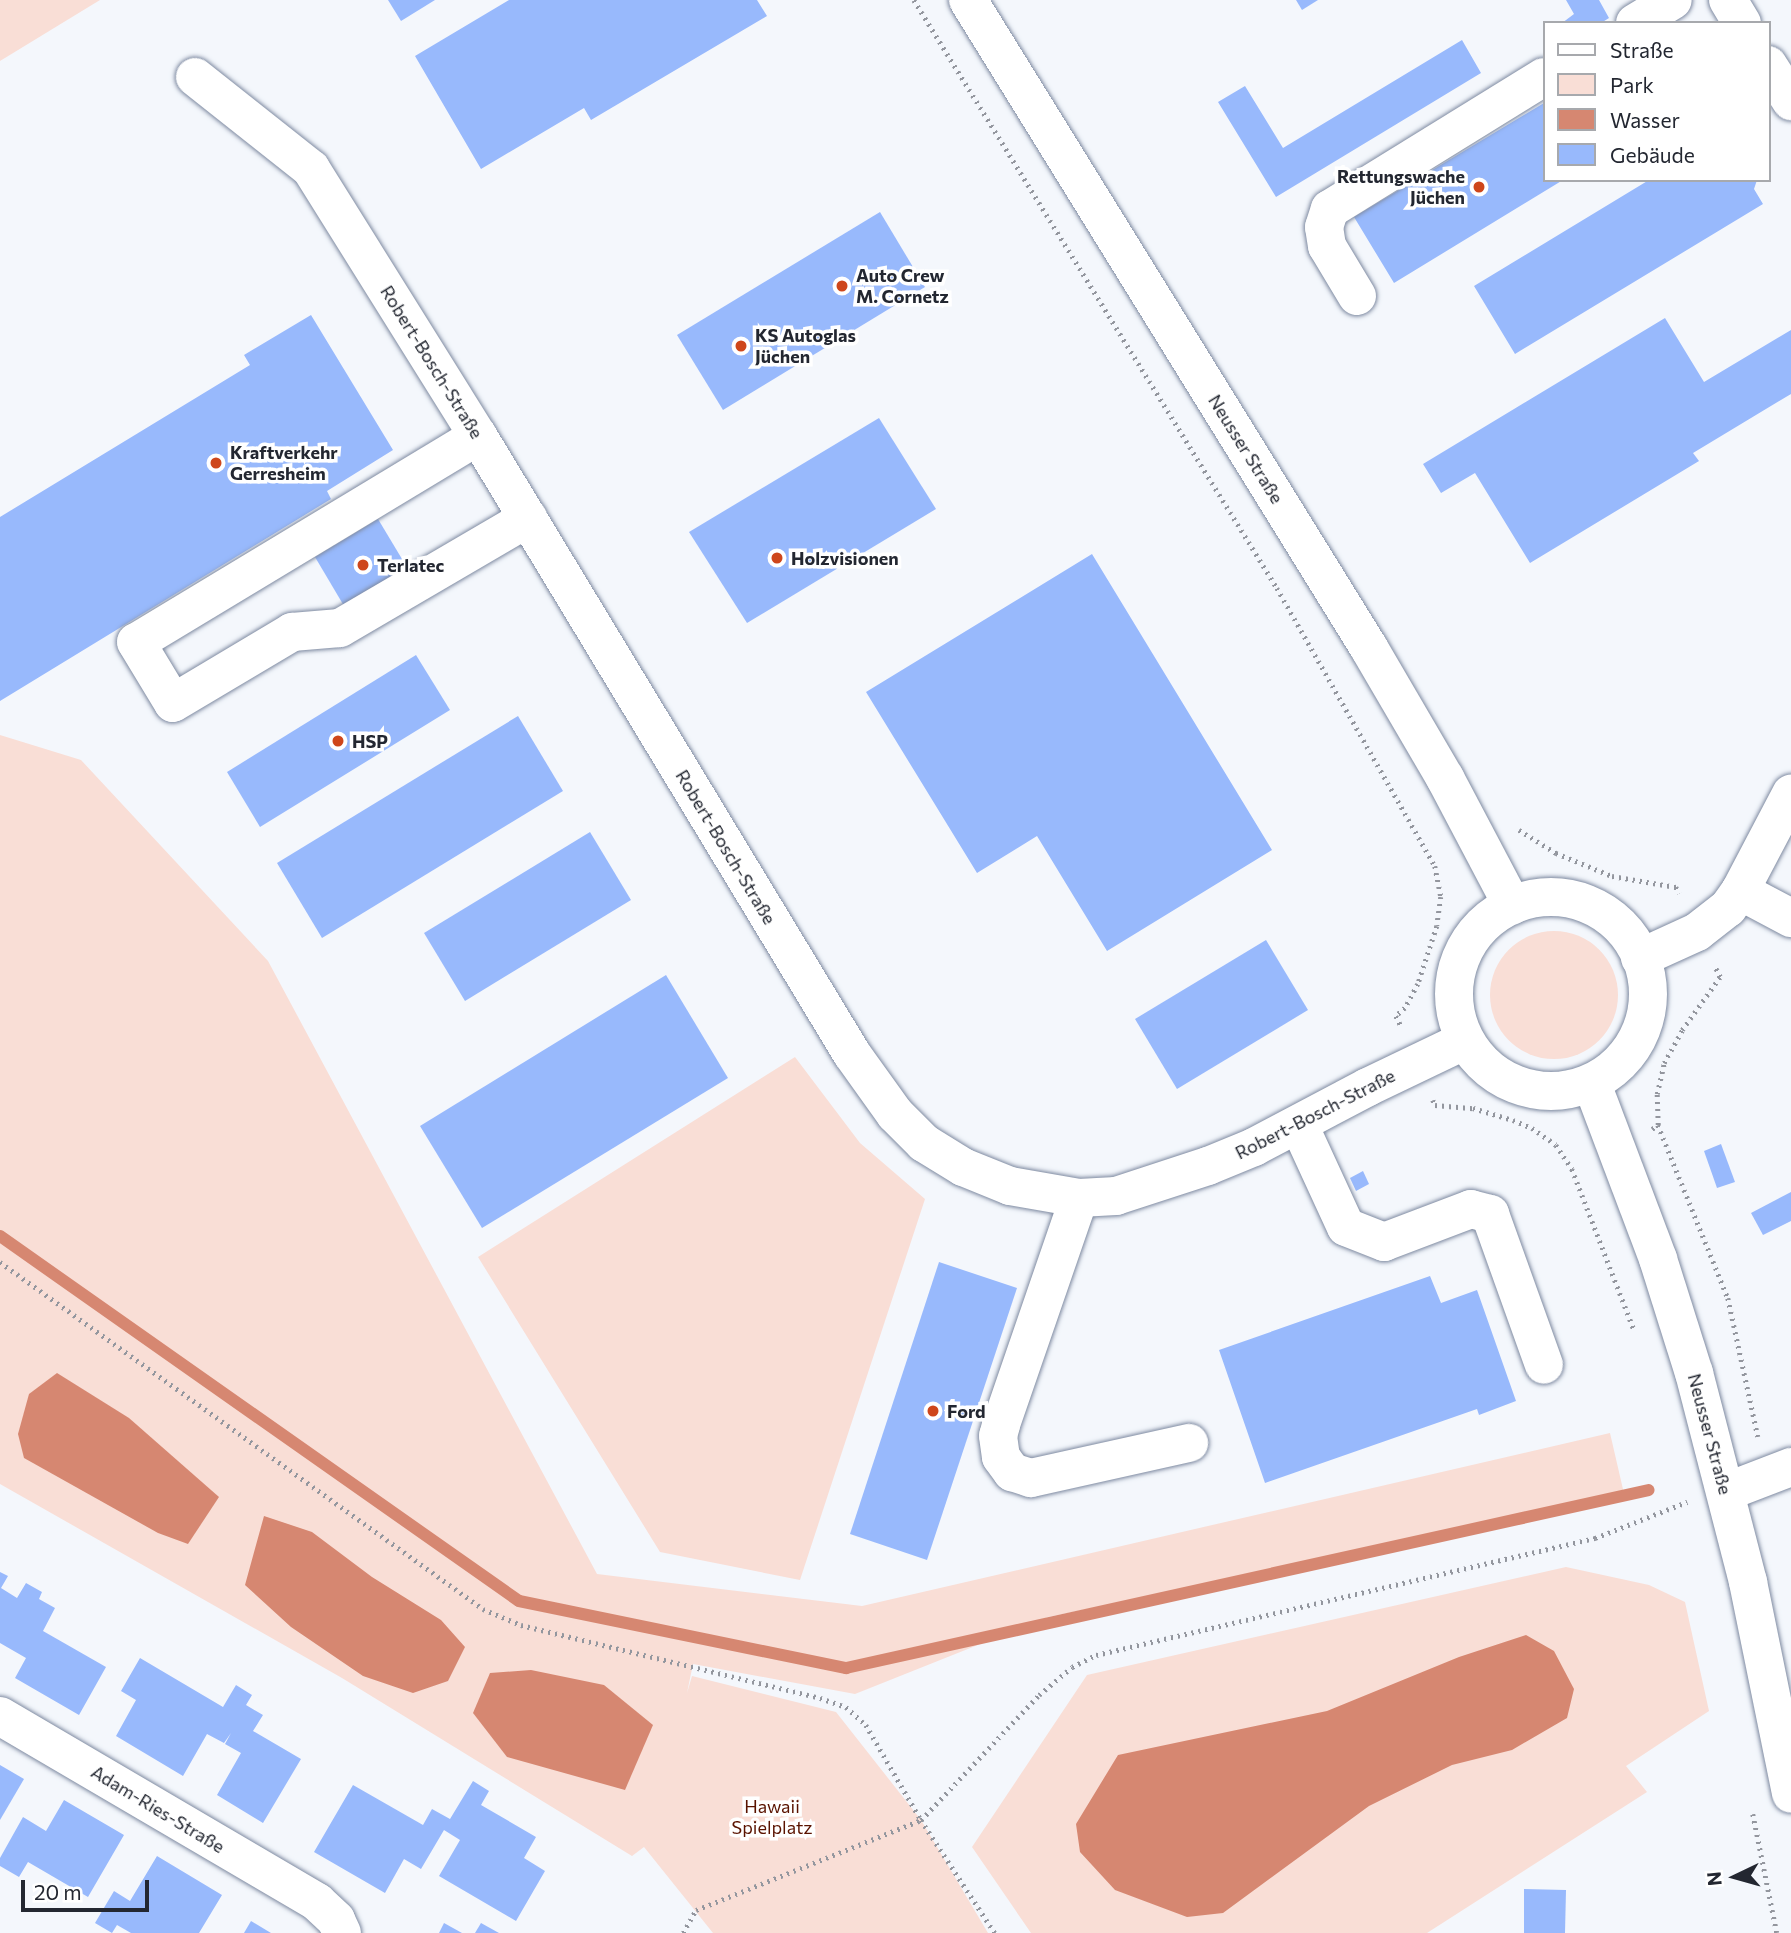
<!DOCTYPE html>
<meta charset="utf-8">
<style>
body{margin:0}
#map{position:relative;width:1791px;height:1933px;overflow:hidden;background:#f4f7fc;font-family:Commissioner,sans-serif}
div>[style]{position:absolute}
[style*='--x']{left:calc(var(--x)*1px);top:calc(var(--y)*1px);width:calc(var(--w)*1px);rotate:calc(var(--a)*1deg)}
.green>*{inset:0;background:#f9ded6}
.round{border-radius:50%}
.water>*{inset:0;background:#d68771}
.stream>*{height:12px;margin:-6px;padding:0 6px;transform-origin:6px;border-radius:6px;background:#d68771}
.building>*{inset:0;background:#98b9fc}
.path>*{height:4.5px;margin-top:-2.25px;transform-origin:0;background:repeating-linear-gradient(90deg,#93969e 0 2px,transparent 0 7px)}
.roads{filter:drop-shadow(0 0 2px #7e8aa1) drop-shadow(0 0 2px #7e8aa1)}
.minor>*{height:38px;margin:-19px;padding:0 19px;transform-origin:19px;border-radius:19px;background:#fff}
.major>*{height:38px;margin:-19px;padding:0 19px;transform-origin:19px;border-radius:19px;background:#fff}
.major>.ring{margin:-19px;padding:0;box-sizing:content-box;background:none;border:38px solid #fff;border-radius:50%}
.dots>*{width:19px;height:19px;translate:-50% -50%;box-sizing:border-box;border:4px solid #fff;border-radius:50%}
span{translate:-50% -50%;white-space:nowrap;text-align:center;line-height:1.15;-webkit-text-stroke:7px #fff;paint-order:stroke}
.poi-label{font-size:18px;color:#232731;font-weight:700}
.right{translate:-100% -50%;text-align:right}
.left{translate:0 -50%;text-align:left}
.street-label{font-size:18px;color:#232731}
.park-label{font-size:18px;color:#5a1300}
.legend{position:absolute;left:1543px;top:21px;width:228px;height:161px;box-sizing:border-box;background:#fff;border:2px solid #a7a9ad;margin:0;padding:9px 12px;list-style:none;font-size:21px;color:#232731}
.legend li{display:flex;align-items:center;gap:14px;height:35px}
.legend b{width:35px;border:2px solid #a7a9ad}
.north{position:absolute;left:1700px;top:1842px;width:70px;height:70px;-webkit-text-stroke:5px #fff;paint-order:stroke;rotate:265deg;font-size:19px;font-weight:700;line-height:28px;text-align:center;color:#232731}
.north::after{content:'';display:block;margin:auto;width:24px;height:32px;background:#232731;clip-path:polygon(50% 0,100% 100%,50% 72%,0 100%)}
.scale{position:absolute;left:21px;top:1880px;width:128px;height:32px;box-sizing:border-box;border:4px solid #232731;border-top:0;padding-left:9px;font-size:21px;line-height:24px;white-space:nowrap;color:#232731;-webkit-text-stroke:5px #fff;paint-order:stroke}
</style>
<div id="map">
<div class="green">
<i style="clip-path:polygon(0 0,100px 0,0 61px)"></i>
<i style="clip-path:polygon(0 735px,81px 760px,268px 961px,597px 1574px,862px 1606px,1610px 1433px,1625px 1498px,1048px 1617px,855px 1694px,693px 1664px,687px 1693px,692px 1676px,836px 1712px,921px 1820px,988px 1933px,713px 1933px,644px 1847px,632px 1856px,342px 1678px,0 1484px)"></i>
<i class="round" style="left:1490px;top:931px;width:128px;height:128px"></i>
<i style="clip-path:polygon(795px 1057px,860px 1143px,925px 1199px,800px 1580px,660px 1552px,478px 1257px)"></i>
<i style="clip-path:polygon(1566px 1567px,1649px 1585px,1685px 1602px,1709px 1711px,1626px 1766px,1647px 1792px,1427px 1933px,1031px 1933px,972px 1847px,1087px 1675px)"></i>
</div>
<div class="water">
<i style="clip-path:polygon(57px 1373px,129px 1418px,219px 1497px,188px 1544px,158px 1533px,24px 1458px,18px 1434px,29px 1394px)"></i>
<i style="clip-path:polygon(264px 1516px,312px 1532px,372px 1577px,441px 1620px,465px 1647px,448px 1681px,413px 1693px,363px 1676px,291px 1627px,245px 1585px)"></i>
<i style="clip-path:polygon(1526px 1635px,1554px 1651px,1574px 1689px,1567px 1718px,1512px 1750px,1452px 1765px,1369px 1806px,1223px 1913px,1187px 1917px,1115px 1890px,1080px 1852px,1076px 1824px,1118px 1755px,1327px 1711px,1459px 1657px)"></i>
<i style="clip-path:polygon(531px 1670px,604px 1685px,653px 1725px,625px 1790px,507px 1757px,473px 1713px,490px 1673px)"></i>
</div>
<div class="stream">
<i style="--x:0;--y:1236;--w:634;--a:35.12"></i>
<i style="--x:519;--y:1601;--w:334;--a:11.6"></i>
<i style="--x:846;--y:1668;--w:822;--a:-12.5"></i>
</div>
<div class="building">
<i style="clip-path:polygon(388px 0,435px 0,401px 21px)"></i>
<i style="clip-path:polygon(509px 0,757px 0,767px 16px,591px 120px,584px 108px,481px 169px,415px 56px)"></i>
<i style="clip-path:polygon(1296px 0,1318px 0,1302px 10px)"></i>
<i style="clip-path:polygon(1566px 0,1599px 0,1609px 18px,1601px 23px,1562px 23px,1574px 14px)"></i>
<i style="clip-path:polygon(1462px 40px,1481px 73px,1276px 197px,1218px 102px,1245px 86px,1283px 148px)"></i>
<i style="clip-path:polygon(1544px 103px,1544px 180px,1563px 180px,1394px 283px,1354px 217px)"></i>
<i style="clip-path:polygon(1649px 180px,1757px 180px,1754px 189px,1763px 204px,1515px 354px,1474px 286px)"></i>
<i style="clip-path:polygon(880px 212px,925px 287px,723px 410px,677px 335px)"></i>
<i style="clip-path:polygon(311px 315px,393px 450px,327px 491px,331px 499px,0 701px,0 517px,250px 365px,244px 355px)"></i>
<i style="clip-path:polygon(1665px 318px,1704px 382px,1791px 330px,1791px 394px,1693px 453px,1699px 461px,1530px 563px,1475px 473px,1441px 493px,1423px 464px)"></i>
<i style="clip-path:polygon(879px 418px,936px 509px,747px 623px,689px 532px)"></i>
<i style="clip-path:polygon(378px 519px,411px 574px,347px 611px,315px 557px)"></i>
<i style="clip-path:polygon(1092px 554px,1272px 850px,1107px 951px,1037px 836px,977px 873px,866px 692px)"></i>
<i style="clip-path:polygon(416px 655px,450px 710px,260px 827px,227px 772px)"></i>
<i style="clip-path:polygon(518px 716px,563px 791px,322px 938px,277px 863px)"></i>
<i style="clip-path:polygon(590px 832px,631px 900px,465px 1001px,424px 933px)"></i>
<i style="clip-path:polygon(1266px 940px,1308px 1010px,1177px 1089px,1135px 1019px)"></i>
<i style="clip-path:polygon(666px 975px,728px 1078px,482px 1228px,420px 1126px)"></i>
<i style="clip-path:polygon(1721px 1144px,1735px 1182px,1717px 1188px,1704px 1151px)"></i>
<i style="clip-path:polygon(1363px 1171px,1369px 1184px,1356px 1191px,1350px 1178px)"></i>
<i style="clip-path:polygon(1791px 1192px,1791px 1221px,1763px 1235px,1751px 1213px)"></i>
<i style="clip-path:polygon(939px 1262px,1017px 1288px,927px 1560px,850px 1534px)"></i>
<i style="clip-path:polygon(1430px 1276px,1441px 1303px,1477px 1290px,1516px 1401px,1479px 1415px,1477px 1409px,1265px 1483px,1219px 1350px)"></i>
<i style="clip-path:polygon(0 1572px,8px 1576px,1px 1588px,17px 1598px,26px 1583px,42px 1592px,39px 1599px,55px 1608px,43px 1631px,106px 1667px,79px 1715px,15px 1678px,26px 1658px,0 1643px)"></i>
<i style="clip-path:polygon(140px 1658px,223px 1707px,236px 1685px,252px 1695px,246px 1705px,263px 1715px,253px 1731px,301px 1759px,263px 1823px,217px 1795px,241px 1753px,225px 1744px,231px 1733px,224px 1743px,207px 1734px,183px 1776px,116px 1736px,136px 1700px,121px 1691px)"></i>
<i style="clip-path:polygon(0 1765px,24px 1779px,0 1820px)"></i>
<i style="clip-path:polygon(473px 1781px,489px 1791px,481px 1805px,536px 1837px,524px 1858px,545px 1871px,516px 1921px,439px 1876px,460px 1840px,444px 1830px,421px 1869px,404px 1859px,385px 1893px,314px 1852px,353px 1785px,423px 1825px,432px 1809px,450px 1819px)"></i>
<i style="clip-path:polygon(64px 1800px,124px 1835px,88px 1897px,28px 1862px,19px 1877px,0 1866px,0 1858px,23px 1817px,46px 1831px)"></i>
<i style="clip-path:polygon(157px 1856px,222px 1895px,199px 1933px,131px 1933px,117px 1925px,112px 1933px,95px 1923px,114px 1891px,130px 1901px)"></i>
<i style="clip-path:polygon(1524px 1889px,1566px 1890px,1565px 1933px,1524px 1933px)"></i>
<i style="clip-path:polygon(251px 1921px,271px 1933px,244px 1933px)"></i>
<i style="clip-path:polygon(444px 1923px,462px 1933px,439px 1933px)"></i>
<i style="clip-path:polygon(481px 1923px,499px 1933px,475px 1933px)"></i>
</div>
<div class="path">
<i style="--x:914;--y:0;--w:691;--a:58.31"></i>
<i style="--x:1277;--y:588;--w:320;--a:60.4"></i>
<i style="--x:1435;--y:866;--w:32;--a:79"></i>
<i style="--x:1441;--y:897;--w:29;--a:98"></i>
<i style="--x:1437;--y:926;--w:61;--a:108.1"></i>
<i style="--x:1418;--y:984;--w:27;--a:118"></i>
<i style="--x:1405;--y:1008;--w:12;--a:138"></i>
<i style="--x:1396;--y:1016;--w:13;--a:63"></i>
<i style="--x:1519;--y:830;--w:44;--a:31.9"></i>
<i style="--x:1556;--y:853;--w:61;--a:22.3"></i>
<i style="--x:1612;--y:876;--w:65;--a:9.8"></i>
<i style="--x:1676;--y:887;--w:7;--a:63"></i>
<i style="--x:1433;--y:1100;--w:5;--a:68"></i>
<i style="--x:1435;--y:1105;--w:38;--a:5"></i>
<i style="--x:1473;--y:1108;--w:42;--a:16.7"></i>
<i style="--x:1513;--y:1120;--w:21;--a:23"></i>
<i style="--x:1532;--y:1128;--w:29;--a:35"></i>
<i style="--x:1556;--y:1145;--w:29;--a:56"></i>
<i style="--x:1572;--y:1169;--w:173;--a:68.9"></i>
<i style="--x:1658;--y:1125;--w:187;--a:68"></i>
<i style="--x:1728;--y:1298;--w:142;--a:77.8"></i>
<i style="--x:1652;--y:1129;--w:7;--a:-34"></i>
<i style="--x:1658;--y:1125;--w:31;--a:-92"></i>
<i style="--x:1657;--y:1094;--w:32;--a:-77"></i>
<i style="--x:1664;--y:1063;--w:38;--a:-61"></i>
<i style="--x:1682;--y:1030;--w:65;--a:-54.4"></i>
<i style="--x:1720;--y:977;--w:11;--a:-117"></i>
<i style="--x:0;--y:1262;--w:595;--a:35.69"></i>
<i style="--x:483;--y:1609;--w:41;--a:22.8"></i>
<i style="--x:521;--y:1625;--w:308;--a:13.7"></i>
<i style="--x:820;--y:1698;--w:28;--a:19"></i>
<i style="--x:846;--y:1707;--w:27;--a:42"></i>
<i style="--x:866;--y:1725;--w:110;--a:59.9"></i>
<i style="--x:921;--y:1820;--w:135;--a:56.8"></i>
<i style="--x:1753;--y:1814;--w:121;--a:78.6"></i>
<i style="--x:683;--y:1933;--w:26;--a:-61"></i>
<i style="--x:696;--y:1910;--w:242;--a:-21.8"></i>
<i style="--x:921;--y:1820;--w:172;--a:-46.7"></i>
<i style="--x:1039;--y:1695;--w:43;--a:-40.3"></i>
<i style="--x:1072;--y:1667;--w:27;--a:-27"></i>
<i style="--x:1096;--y:1655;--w:513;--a:-13.2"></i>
<i style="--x:1595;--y:1538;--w:99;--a:-21.4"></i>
</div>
<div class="roads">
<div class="minor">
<i style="--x:1728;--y:0;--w:27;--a:59"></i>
<i style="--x:1635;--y:23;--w:44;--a:-31.2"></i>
<i style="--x:1768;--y:65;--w:43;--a:57.4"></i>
<i style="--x:195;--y:77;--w:148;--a:38.4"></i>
<i style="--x:311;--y:169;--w:315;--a:58"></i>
<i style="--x:478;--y:436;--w:722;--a:58.82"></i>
<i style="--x:852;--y:1054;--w:74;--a:54.4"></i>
<i style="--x:895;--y:1114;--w:41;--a:45"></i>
<i style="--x:924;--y:1143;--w:46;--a:31.6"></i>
<i style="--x:963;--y:1167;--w:51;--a:22"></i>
<i style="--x:1010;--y:1186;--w:70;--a:9.9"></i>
<i style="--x:1079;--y:1198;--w:37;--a:-3"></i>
<i style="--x:1116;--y:1196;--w:97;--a:-18.1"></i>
<i style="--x:1208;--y:1166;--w:50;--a:-22.4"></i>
<i style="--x:1254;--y:1147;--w:129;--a:-27.8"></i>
<i style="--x:1368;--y:1087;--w:106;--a:-25.6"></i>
<i style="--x:1357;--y:296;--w:58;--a:-121"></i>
<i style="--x:1327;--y:246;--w:19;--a:-99"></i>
<i style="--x:1324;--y:227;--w:19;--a:-72"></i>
<i style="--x:1330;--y:209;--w:251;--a:-31.7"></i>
<i style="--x:478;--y:436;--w:399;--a:148.9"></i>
<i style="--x:136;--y:642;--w:71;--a:58.8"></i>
<i style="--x:173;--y:703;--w:139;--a:-30.8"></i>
<i style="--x:292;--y:632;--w:48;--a:-4.8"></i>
<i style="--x:340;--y:628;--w:218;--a:-30.3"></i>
<i style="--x:1740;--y:891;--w:58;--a:27.9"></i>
<i style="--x:1640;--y:958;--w:63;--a:-24.5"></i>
<i style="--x:1697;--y:932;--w:39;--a:-38"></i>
<i style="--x:1728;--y:908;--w:21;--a:-55"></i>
<i style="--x:1740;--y:891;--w:110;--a:-62.3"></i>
<i style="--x:1299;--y:1125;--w:112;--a:65.3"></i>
<i style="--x:1346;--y:1227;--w:41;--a:21.5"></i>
<i style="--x:1384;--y:1242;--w:93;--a:-20.8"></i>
<i style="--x:1471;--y:1209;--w:20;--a:15"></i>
<i style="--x:1490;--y:1214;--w:160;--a:70.3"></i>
<i style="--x:1079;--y:1198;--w:240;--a:109"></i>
<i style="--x:1001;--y:1425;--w:11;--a:105"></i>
<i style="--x:998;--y:1436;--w:21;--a:82"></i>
<i style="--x:1001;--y:1457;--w:19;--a:54"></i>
<i style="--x:1012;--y:1472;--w:20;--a:18"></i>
<i style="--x:1031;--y:1478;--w:162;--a:-12.5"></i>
<i style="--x:1726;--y:1492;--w:70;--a:-21"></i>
<i style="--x:0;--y:1716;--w:368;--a:30.4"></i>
<i style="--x:317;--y:1902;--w:26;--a:43"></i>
<i style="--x:336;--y:1920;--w:14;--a:65"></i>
</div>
<div class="major">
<i style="--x:968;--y:0;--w:762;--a:58.25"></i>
<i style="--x:1369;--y:648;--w:151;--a:59.7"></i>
<i style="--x:1445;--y:778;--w:144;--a:62.2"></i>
<i class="ring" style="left:1454px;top:897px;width:156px;height:156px"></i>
<i style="--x:1592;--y:1084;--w:187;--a:69.3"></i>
<i style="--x:1658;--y:1259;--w:120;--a:72.5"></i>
<i style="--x:1694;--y:1373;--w:216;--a:75.5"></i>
<i style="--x:1748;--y:1582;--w:216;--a:78.5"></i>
</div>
</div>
<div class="dots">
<i style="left:1479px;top:187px;background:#ce461b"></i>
<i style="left:842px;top:286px;background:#ce461b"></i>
<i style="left:741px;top:346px;background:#ce461b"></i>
<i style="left:216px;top:463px;background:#ce461b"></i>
<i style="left:777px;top:558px;background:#ce461b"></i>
<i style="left:363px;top:565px;background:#ce461b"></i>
<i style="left:338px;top:741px;background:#ce461b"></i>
<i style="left:933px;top:1411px;background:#ce461b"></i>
</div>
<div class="poi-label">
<span class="right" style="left:1465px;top:187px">Rettungswache<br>Jüchen</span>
<span class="left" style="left:856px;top:286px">Auto Crew<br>M. Cornetz</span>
<span class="left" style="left:755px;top:346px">KS Autoglas<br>Jüchen</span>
<span class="left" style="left:230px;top:463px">Kraftverkehr<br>Gerresheim</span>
<span class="left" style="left:791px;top:558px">Holzvisionen</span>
<span class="left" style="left:377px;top:565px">Terlatec</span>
<span class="left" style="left:352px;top:741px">HSP</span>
<span class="left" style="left:947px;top:1411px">Ford</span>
</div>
<div class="street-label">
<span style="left:432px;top:362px;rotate:58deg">Robert-Bosch-Straße</span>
<span style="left:1246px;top:449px;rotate:58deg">Neusser Straße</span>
<span style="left:726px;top:847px;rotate:59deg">Robert-Bosch-Straße</span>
<span style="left:1315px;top:1114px;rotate:-27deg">Robert-Bosch-Straße</span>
<span style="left:1710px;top:1434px;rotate:75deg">Neusser Straße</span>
<span style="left:158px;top:1809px;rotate:31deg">Adam-Ries-Straße</span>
</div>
<div class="park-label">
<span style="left:772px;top:1817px">Hawaii<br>Spielplatz</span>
</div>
<ul class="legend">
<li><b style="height:9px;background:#fff"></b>Straße</li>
<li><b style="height:19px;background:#f9ded6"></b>Park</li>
<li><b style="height:19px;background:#d68771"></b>Wasser</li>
<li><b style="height:19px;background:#98b9fc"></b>Gebäude</li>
</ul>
<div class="north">N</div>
<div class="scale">20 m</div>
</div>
